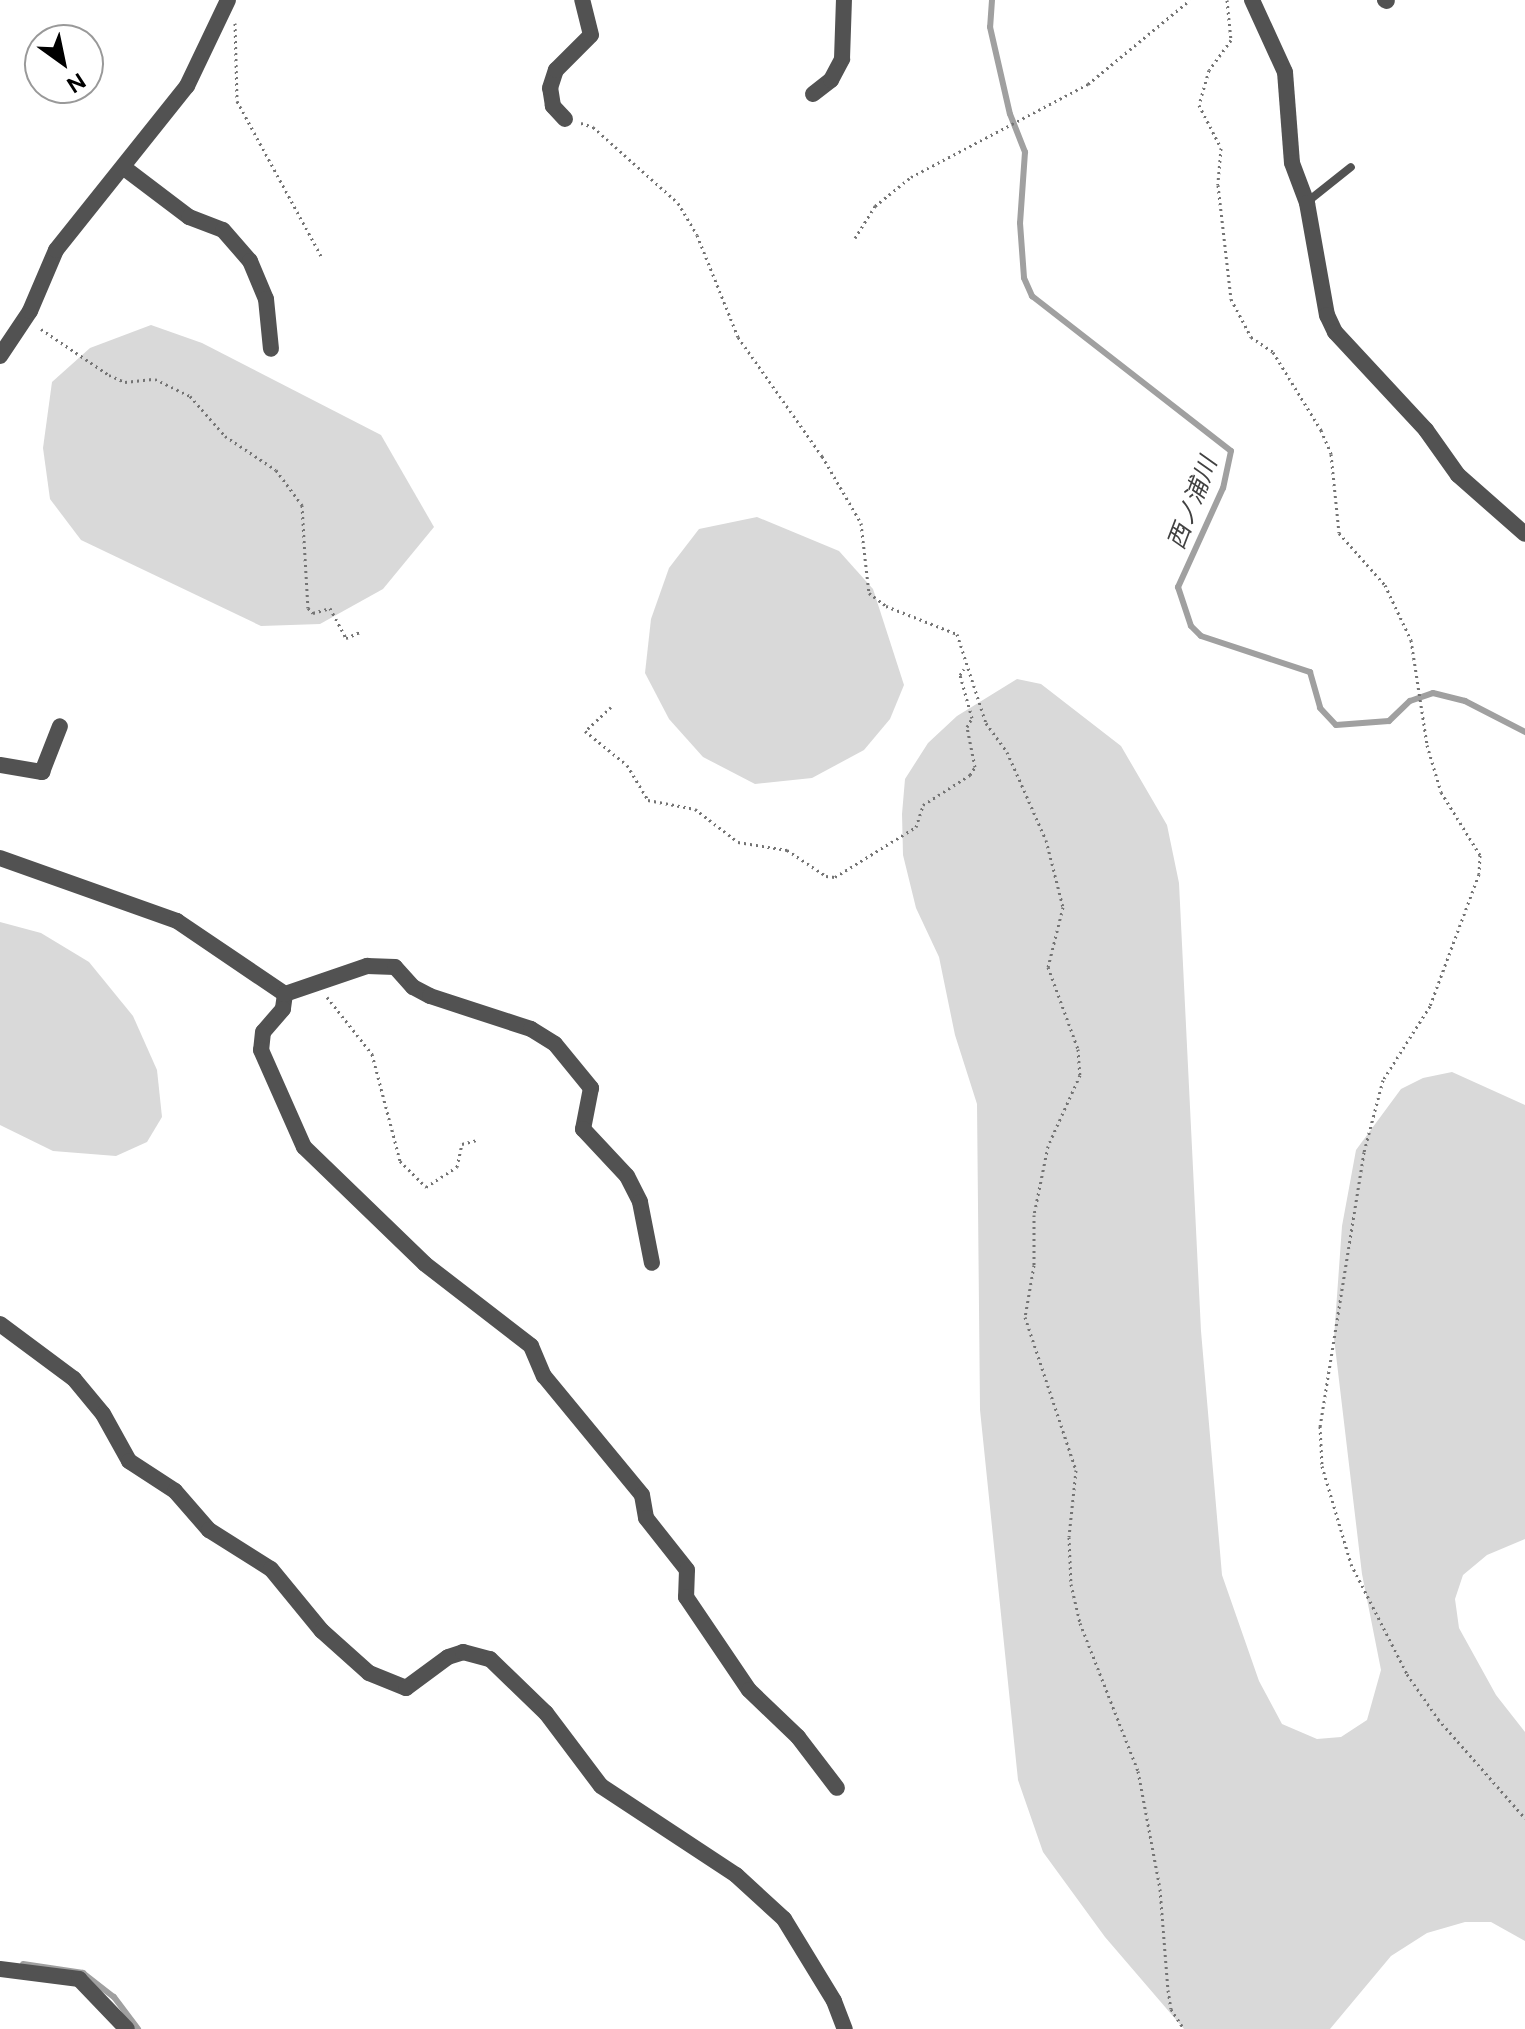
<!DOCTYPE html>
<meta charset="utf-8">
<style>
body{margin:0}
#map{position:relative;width:1525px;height:2029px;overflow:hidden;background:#fff;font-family:Figtree,"Noto Sans JP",sans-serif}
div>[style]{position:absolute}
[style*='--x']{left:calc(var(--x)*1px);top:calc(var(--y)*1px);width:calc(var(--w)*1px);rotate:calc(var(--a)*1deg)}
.green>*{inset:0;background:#d9d9d9}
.stream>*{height:6px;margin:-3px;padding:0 3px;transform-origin:3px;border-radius:3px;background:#a0a0a0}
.path>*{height:3px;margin-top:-1.5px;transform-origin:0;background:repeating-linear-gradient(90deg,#747474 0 2px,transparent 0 6px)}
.lane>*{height:8px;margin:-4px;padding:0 4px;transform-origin:4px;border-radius:4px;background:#525252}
.street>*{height:16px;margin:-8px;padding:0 8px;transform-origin:8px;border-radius:8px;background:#525252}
span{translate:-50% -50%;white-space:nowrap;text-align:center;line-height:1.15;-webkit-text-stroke:7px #fff;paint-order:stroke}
.water-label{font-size:24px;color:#414141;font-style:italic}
.north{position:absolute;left:24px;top:24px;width:80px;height:80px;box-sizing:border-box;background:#fff;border:2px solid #999;border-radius:50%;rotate:147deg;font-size:22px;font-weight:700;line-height:32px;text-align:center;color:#000}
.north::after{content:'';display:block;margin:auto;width:28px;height:36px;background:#000;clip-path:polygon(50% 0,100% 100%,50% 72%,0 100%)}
</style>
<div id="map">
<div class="green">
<i style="clip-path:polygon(151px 325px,202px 343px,381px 435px,434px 527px,383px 589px,320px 624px,261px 626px,81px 540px,50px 499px,43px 448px,52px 382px,90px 348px)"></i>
<i style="clip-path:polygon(757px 517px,839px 551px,873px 589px,904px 685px,890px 719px,864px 750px,812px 778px,755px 784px,703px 757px,669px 719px,645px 673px,651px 619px,669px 568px,699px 529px)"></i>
<i style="clip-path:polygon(1017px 679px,1041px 684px,1121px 746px,1167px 825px,1179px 883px,1201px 1331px,1222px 1575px,1259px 1681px,1282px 1724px,1317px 1739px,1341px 1737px,1367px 1720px,1381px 1670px,1362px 1574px,1334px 1338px,1342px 1226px,1356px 1150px,1401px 1089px,1423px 1078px,1452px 1072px,1525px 1105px,1525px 1539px,1487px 1555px,1463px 1575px,1455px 1599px,1459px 1628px,1496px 1695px,1525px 1732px,1525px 1941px,1491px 1922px,1465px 1922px,1427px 1933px,1391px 1956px,1330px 2029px,1184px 2029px,1105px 1937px,1043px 1852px,1018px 1780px,980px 1410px,977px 1104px,955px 1035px,939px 957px,916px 908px,903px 855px,902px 814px,905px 779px,928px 743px,957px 716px)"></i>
<i style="clip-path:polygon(0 922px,41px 933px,89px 962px,133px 1016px,157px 1070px,162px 1117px,147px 1142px,116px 1156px,53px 1151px,0 1125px)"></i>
</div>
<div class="stream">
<i style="--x:992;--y:0;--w:27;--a:94"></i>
<i style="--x:990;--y:27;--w:89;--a:77.1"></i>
<i style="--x:1010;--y:114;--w:41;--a:68.5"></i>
<i style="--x:1025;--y:152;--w:71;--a:94"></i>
<i style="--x:1020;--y:223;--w:55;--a:85.8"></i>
<i style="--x:1024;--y:278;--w:20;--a:66"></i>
<i style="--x:1032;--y:296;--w:252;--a:37.9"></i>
<i style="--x:1231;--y:451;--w:38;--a:102"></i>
<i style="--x:1223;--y:488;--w:109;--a:114.4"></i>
<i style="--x:1178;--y:587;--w:41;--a:71.6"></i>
<i style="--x:1191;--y:626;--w:14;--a:45"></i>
<i style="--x:1201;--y:636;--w:115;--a:18.3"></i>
<i style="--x:1310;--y:672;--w:37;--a:74"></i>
<i style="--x:1320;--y:708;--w:23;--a:47"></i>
<i style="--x:1336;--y:725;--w:53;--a:-4.3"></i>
<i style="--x:1389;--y:721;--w:29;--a:-44"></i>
<i style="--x:1410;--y:701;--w:24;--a:-19"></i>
<i style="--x:1433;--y:693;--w:33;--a:14"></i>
<i style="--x:1465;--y:701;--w:68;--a:27.3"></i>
<i style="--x:23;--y:1964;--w:61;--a:8.5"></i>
<i style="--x:83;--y:1973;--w:39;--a:38"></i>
<i style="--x:114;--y:1997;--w:40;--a:53"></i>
</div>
<div class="path">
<i style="--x:1227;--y:0;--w:40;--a:84.3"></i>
<i style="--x:1231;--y:40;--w:37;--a:126"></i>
<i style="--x:1209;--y:70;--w:36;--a:106"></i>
<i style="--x:1199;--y:105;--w:48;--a:62.9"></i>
<i style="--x:1221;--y:148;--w:37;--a:95"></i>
<i style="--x:1218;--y:185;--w:115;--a:83.5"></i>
<i style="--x:1231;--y:299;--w:43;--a:62.2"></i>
<i style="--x:1251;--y:337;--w:27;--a:34"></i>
<i style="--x:1273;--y:352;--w:92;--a:58.4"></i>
<i style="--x:1321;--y:430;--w:26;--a:67"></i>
<i style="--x:1331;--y:454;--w:79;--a:84.2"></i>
<i style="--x:1339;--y:533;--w:69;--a:48.5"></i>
<i style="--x:1385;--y:585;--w:61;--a:64.7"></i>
<i style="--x:1411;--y:640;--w:106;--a:81.3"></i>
<i style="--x:1427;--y:745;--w:49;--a:73.4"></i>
<i style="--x:1441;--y:792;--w:74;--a:58.2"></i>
<i style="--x:1480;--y:855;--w:19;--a:93"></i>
<i style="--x:1479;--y:874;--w:141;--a:110.4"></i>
<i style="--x:1430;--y:1006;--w:88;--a:122.4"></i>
<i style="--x:1383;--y:1080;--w:74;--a:104.8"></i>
<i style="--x:1364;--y:1152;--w:278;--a:99.1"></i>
<i style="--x:1320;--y:1426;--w:40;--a:87.1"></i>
<i style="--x:1322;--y:1466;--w:102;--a:73.5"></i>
<i style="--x:1351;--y:1564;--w:123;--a:63"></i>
<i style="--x:1407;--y:1674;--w:55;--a:55.4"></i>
<i style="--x:1438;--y:1719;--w:132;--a:48.7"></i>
<i style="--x:235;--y:23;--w:78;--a:88.5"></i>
<i style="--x:237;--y:101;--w:176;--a:61.5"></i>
<i style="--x:581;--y:123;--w:13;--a:18"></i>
<i style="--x:593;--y:127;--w:114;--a:41.8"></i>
<i style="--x:678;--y:203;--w:37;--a:59"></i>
<i style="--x:697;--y:235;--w:110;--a:68.1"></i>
<i style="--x:738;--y:337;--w:146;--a:54.8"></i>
<i style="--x:822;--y:456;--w:78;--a:59.8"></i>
<i style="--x:861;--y:523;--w:70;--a:83.5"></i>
<i style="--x:869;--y:593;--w:21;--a:37"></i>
<i style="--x:886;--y:606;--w:76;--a:21.5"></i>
<i style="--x:957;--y:634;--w:94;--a:72"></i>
<i style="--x:986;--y:723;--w:36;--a:54"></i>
<i style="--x:1007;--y:752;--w:96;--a:66.1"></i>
<i style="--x:1046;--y:840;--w:69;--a:75.8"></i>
<i style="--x:1063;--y:907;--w:62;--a:104"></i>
<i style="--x:1048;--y:967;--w:87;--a:69.9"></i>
<i style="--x:1078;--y:1049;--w:26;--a:86"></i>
<i style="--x:1080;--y:1075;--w:78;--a:114.3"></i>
<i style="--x:1048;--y:1146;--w:70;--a:101.5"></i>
<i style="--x:1034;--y:1215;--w:50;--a:90"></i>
<i style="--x:1034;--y:1265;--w:53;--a:99.8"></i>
<i style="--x:1025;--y:1317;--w:161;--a:71.6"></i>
<i style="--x:1076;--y:1470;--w:67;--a:96"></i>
<i style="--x:1069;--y:1537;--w:47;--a:87.6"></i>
<i style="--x:1071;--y:1584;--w:40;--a:77"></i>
<i style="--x:1080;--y:1623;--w:159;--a:68.6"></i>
<i style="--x:1138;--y:1771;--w:120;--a:79.4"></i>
<i style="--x:1160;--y:1889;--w:101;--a:85.5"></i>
<i style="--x:1168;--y:1990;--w:19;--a:81"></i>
<i style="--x:1171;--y:2009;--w:24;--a:57"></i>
<i style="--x:855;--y:238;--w:38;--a:-58"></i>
<i style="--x:875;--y:206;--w:46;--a:-38.9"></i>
<i style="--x:911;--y:177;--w:200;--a:-27.7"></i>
<i style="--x:1088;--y:84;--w:132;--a:-39.5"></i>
<i style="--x:41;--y:329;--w:82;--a:34.1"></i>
<i style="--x:109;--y:375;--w:17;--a:24"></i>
<i style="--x:125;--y:382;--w:30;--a:-6"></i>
<i style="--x:155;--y:379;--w:39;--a:26"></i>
<i style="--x:190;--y:396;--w:53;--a:48.8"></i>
<i style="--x:225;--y:436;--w:61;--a:33.7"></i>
<i style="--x:276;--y:470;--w:44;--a:53.4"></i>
<i style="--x:302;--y:505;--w:103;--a:86.7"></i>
<i style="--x:308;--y:608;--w:7;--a:45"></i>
<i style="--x:313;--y:613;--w:18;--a:-16"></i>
<i style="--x:330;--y:608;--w:34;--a:62"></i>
<i style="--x:346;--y:638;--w:15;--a:-23"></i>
<i style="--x:611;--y:707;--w:35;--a:137"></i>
<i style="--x:585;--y:731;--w:54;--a:39"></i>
<i style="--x:627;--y:765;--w:41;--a:59"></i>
<i style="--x:648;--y:800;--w:48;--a:10.8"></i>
<i style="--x:695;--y:809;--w:54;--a:37.5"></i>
<i style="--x:738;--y:842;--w:50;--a:9.3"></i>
<i style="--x:787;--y:850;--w:47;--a:33.7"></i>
<i style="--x:826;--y:876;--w:9;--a:6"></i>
<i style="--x:835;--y:877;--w:95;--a:-31.7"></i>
<i style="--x:916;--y:827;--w:23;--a:-72"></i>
<i style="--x:923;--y:805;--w:56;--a:-32.6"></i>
<i style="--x:970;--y:775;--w:9;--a:-58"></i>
<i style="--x:975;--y:767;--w:41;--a:-101.3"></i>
<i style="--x:967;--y:727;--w:10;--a:-61"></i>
<i style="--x:972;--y:718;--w:45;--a:-105.6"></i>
<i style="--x:960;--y:675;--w:7;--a:-56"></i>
<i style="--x:327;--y:997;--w:73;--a:51.7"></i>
<i style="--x:372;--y:1054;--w:111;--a:75.3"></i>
<i style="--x:400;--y:1161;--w:37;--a:45"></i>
<i style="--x:426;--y:1187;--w:37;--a:-33"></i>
<i style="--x:457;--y:1167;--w:24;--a:-78"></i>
<i style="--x:462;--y:1144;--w:16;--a:-15"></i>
</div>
<div class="lane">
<i style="--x:1307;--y:202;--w:56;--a:-38.5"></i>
</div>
<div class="street">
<i style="--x:1252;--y:0;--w:79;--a:65.4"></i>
<i style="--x:1285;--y:72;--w:91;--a:85.6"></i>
<i style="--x:1292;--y:163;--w:43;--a:69.4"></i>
<i style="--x:1307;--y:203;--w:114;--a:79.9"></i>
<i style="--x:1327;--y:315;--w:19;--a:65"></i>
<i style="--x:1335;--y:332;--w:134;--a:47.1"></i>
<i style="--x:1426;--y:430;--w:55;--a:54.6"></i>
<i style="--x:1458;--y:475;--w:89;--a:41.4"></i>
<i style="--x:1385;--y:0;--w:2;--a:27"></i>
<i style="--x:813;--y:94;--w:23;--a:-38"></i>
<i style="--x:831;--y:80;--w:24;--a:-62"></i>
<i style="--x:842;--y:59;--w:59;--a:-88.1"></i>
<i style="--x:565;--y:119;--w:18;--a:-133"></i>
<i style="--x:553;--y:106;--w:18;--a:-99"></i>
<i style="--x:550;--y:88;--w:19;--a:-72"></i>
<i style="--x:556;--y:70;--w:49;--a:-45"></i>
<i style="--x:591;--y:35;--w:36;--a:-104"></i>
<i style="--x:123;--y:167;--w:83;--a:37.1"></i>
<i style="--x:189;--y:217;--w:36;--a:21"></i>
<i style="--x:223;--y:230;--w:41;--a:48.9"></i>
<i style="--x:250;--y:261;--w:41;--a:67.2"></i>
<i style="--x:266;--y:299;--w:50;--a:84.3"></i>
<i style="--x:0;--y:356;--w:54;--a:-56.3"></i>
<i style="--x:30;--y:311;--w:66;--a:-66.9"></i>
<i style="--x:56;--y:250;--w:210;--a:-51.4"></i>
<i style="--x:187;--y:86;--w:95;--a:-64.5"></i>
<i style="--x:0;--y:765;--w:43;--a:9.5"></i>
<i style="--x:42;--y:772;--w:49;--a:-68.6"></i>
<i style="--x:0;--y:858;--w:188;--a:19.6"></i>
<i style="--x:177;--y:921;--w:130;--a:34.1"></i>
<i style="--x:285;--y:994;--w:15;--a:98"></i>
<i style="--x:283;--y:1009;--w:30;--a:131"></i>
<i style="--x:263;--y:1032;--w:18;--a:96"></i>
<i style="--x:261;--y:1050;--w:106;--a:66.1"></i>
<i style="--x:304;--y:1147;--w:168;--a:44"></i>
<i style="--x:425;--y:1264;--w:134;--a:37.7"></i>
<i style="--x:531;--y:1346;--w:33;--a:67"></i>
<i style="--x:544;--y:1376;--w:154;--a:50.5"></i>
<i style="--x:642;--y:1495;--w:23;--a:80"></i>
<i style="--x:646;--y:1518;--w:66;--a:51.7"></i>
<i style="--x:687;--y:1570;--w:27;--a:92"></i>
<i style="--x:686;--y:1597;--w:112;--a:55.9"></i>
<i style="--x:749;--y:1690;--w:68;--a:43.8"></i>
<i style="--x:798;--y:1737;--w:64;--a:52.6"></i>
<i style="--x:285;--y:994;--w:87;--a:-18.9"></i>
<i style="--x:367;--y:966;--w:28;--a:2"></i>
<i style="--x:395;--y:967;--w:27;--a:48"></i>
<i style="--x:413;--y:987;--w:19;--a:28"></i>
<i style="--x:430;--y:996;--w:106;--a:18.1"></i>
<i style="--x:531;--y:1029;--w:28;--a:32"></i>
<i style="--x:555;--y:1044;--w:57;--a:50.7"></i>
<i style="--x:591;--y:1088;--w:42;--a:101"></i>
<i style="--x:583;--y:1129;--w:64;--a:46.9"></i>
<i style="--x:627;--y:1176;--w:29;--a:63"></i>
<i style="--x:640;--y:1202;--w:62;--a:78.9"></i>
<i style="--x:0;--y:1324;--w:92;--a:36.6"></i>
<i style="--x:74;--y:1379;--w:45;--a:50.4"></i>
<i style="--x:103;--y:1414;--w:54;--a:61"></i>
<i style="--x:129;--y:1461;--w:55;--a:33.1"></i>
<i style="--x:175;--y:1491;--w:52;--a:48.9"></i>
<i style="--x:209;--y:1530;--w:73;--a:32.2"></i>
<i style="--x:271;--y:1569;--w:80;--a:50.6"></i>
<i style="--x:322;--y:1631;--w:63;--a:41.8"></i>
<i style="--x:369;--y:1673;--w:40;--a:22"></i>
<i style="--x:406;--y:1688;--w:52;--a:-36.4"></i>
<i style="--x:448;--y:1657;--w:16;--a:-18"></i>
<i style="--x:463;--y:1652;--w:28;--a:15"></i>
<i style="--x:490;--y:1659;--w:78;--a:44"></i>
<i style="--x:546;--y:1713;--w:91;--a:53"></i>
<i style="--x:601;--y:1786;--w:162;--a:33.4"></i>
<i style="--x:736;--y:1875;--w:65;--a:42.5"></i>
<i style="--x:784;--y:1919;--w:96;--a:58.6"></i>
<i style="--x:834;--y:2001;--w:30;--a:69"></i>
<i style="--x:0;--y:1969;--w:80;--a:7.2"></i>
<i style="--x:79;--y:1979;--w:69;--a:46.2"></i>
</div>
<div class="water-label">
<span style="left:1192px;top:503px;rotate:-69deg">西ノ浦川</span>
</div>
<div class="north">N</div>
</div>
